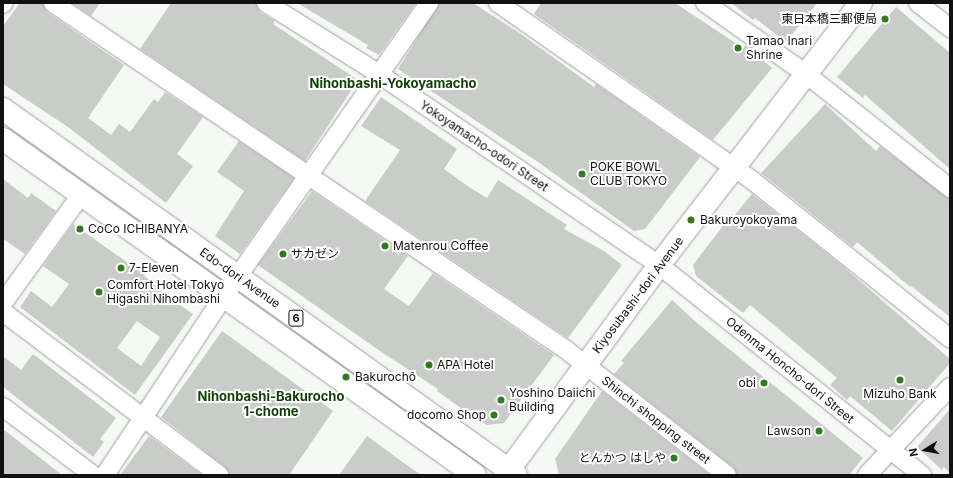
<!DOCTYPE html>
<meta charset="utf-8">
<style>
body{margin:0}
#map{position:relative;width:953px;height:478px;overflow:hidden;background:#f5f8f5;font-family:Inter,"Noto Sans JP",sans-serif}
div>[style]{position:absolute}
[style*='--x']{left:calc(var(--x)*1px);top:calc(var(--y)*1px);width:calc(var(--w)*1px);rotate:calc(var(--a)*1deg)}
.building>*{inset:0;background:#caccc9}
.roads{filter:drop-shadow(0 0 1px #9ea09e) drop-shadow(0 0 1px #9ea09e)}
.minor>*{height:18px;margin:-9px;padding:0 9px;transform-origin:9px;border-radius:9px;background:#fff}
.tertiary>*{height:22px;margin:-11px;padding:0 11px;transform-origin:11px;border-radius:11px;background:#fff}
.trunk>*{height:22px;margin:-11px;padding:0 11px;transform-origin:11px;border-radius:11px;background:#fff}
.dots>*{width:11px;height:11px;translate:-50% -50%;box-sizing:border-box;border:2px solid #fff;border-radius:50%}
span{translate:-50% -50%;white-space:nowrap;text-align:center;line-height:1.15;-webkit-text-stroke:4px #fff;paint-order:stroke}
.shield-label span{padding:1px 3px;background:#fff;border:1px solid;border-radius:3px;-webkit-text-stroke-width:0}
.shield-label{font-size:11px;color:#101110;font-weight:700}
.poi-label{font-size:12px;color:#101110}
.right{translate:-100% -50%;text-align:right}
.left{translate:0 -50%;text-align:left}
.street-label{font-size:12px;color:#101110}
.neighbourhood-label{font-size:13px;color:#103f03;font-weight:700}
.frame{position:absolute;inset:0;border:4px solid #101110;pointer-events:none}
.north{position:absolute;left:905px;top:430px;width:40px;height:40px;-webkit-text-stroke:3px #fff;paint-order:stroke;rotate:259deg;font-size:11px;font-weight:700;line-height:16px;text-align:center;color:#101110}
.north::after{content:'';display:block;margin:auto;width:14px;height:18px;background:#101110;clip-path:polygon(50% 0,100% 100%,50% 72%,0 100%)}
</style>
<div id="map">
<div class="building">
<i style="clip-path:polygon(20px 3px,43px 3px,47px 12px,124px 65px,88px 118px,111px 135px,119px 124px,130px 132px,154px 99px,158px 102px,165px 92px,203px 117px,177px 154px,193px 166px,166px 203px,68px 127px,3px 84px,3px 26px)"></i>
<i style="clip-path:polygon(72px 3px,100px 3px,91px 16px)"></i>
<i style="clip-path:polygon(171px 3px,256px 3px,260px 12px,275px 21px,273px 24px,358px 80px,305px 161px,140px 49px)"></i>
<i style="clip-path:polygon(297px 3px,416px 3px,379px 55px,366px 48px,368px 45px)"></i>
<i style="clip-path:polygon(439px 3px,473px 3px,521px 34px,594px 87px,596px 84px,700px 157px,645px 229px,634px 231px,538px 162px,398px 69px)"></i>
<i style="clip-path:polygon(541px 3px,675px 3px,743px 48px,746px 45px,772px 68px,713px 140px,534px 14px)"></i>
<i style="clip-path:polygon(731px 3px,817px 3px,786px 42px,755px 18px,753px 20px)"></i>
<i style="clip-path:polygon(896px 7px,950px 53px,950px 169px,865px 95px,863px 98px,837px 77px)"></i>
<i style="clip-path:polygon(381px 97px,457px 149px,444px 169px,469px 187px,487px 198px,498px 180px,567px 225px,564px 229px,604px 251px,622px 265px,568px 338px,365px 201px,400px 150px,361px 126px)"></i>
<i style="clip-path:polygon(825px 104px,876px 151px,880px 146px,950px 199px,950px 317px,911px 286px,910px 287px,857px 242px,853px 247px,761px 173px)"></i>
<i style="clip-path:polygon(239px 141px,294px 178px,240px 254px,215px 236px,244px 191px,217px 172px)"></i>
<i style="clip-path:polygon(3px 179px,28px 198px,31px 193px,56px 211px,25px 254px,3px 239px)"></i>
<i style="clip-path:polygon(312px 191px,408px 256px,384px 289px,409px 306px,433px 273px,554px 355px,504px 423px,487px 425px,476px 419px,437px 391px,438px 389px,377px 349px,258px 265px)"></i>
<i style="clip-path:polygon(752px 194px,839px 263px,950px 359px,950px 363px,892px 431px,850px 396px,847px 400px,830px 385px,837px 378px,750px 305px,743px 313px,696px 276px,693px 265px,732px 214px,734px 216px)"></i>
<i style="clip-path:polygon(evenodd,73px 224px,145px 275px,144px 276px,163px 290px,161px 292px,193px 314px,135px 395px,20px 307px,31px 291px,52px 307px,69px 284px,43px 266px,73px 224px,137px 321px,160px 337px,141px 366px,117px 348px,137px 321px)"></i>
<i style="clip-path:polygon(672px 300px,697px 323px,863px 458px,849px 475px,737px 475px,733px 467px,614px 374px,624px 363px,621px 361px)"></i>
<i style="clip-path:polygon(222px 331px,333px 411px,289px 475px,229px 475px,225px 467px,161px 417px)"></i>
<i style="clip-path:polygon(33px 354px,116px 418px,100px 439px,104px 442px,93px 457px,3px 387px,3px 356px,21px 370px)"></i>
<i style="clip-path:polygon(602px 391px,710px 475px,559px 475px,555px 459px)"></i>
<i style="clip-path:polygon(950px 409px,950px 473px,944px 467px,942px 470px,917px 447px)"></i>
<i style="clip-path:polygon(3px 429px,62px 475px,3px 475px)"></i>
<i style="clip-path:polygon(149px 436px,202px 475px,120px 475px)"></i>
<i style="clip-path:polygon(367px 436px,404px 463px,421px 475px,339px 475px)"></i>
</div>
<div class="roads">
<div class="minor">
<i style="--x:53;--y:3;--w:618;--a:34.05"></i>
<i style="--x:565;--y:349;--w:205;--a:37.9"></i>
<i style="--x:266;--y:3;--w:133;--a:32.1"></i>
<i style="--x:379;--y:74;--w:339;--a:34.3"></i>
<i style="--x:659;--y:265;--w:337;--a:38.6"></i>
<i style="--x:498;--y:3;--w:311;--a:34.9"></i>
<i style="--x:753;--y:181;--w:252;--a:38.6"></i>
<i style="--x:705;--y:3;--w:123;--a:35.1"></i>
<i style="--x:806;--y:74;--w:184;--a:38.4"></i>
<i style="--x:918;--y:3;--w:41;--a:38"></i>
<i style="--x:3;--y:4;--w:1;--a:-45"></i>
<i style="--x:3;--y:303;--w:133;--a:-54.2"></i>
<i style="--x:3;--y:312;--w:271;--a:37"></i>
<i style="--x:3;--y:407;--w:113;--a:37.1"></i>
<i style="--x:105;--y:475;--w:215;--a:-56.4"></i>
<i style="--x:224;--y:296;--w:358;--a:-55"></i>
<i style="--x:867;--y:475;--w:121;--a:-46.7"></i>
</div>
<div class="tertiary">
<i style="--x:505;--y:475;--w:260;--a:-53.7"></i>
<i style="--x:659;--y:265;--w:331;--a:-52.4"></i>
</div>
<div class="trunk">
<i style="--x:3;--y:109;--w:630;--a:35.51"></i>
<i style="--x:3;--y:139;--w:579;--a:35.45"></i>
</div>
</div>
<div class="dots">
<i style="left:885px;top:19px;background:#327a1f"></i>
<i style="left:738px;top:48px;background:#327a1f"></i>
<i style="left:582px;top:174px;background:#327a1f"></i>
<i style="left:691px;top:220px;background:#327a1f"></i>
<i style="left:80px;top:229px;background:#327a1f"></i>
<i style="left:385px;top:246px;background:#327a1f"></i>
<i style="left:283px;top:254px;background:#327a1f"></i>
<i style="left:121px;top:268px;background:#327a1f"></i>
<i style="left:99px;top:292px;background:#327a1f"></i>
<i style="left:429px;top:365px;background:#327a1f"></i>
<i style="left:346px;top:377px;background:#327a1f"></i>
<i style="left:900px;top:380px;background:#327a1f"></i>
<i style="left:764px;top:383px;background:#327a1f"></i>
<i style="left:501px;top:400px;background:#327a1f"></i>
<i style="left:494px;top:415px;background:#327a1f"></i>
<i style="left:819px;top:431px;background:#327a1f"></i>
<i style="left:674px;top:458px;background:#327a1f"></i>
</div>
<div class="shield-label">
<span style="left:296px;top:318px">6</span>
</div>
<div class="poi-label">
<span class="right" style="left:877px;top:19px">東日本橋三郵便局</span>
<span class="left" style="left:746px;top:48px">Tamao Inari<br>Shrine</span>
<span class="left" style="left:590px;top:174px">POKE BOWL<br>CLUB TOKYO</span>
<span class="left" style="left:700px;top:220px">Bakuroyokoyama</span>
<span class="left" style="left:88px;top:229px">CoCo ICHIBANYA</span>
<span class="left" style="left:393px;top:246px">Matenrou Coffee</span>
<span class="left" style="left:291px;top:254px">サカゼン</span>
<span class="left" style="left:129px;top:268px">7-Eleven</span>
<span class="left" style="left:107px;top:292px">Comfort Hotel Tokyo<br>Higashi Nihombashi</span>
<span class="left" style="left:437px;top:365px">APA Hotel</span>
<span class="left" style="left:355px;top:377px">Bakurochō</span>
<span class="right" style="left:756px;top:383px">obi</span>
<span class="left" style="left:509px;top:400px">Yoshino Daiichi<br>Building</span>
<span style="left:900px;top:394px">Mizuho Bank</span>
<span class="right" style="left:486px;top:415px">docomo Shop</span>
<span class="right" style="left:811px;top:431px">Lawson</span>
<span class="right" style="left:666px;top:458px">とんかつ はしや</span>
</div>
<div class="street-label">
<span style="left:484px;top:146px;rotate:34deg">Yokoyamacho-odori Street</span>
<span style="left:240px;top:278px;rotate:35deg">Edo-dori Avenue</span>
<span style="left:638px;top:295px;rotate:-53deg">Kiyosubashi-dori Avenue</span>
<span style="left:790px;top:370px;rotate:39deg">Odenma Honcho-dori Street</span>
<span style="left:656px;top:420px;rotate:38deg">Shinchi shopping street</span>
</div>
<div class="neighbourhood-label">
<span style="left:393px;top:83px">Nihonbashi-Yokoyamacho</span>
<span style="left:271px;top:404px">Nihonbashi-Bakurocho<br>1-chome</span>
</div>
<div class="frame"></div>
<div class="north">N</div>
</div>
